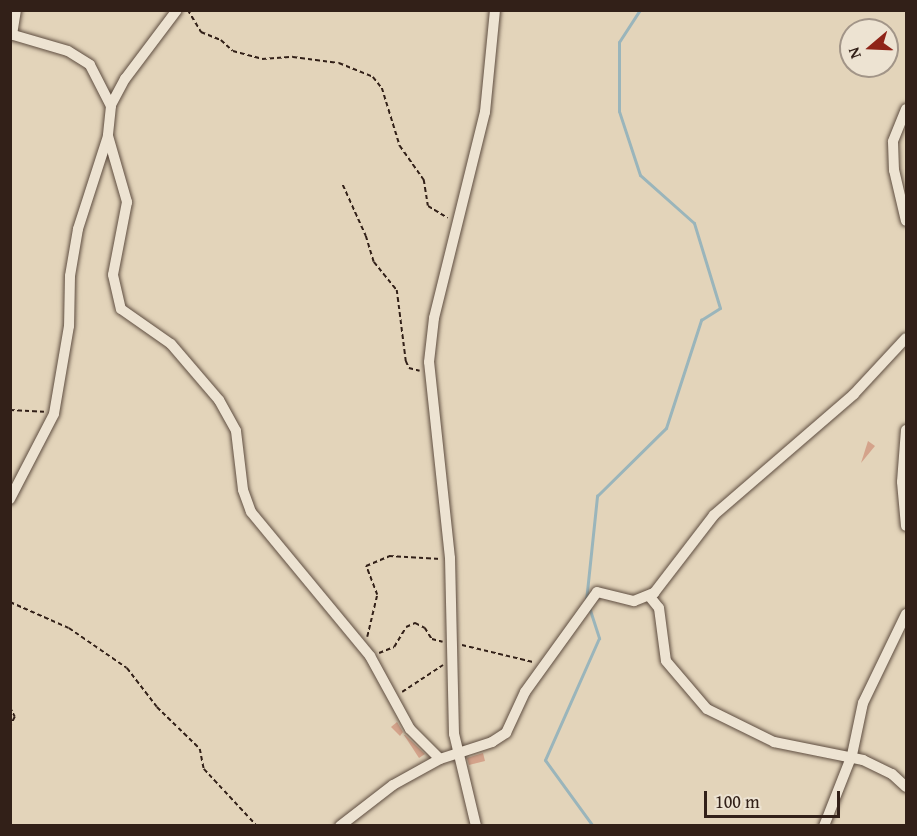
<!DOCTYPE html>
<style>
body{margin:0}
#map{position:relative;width:917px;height:836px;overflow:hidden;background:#e3d4ba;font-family:"Gentium Book Plus",serif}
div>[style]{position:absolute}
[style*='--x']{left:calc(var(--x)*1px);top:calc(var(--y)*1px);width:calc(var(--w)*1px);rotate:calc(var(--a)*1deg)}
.stream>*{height:3px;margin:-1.5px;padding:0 1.5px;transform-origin:1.5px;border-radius:1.5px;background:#9ab5bb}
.building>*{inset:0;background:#d4a38b}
.path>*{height:1.5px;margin-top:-0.75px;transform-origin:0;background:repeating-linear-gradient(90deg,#322018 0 4.5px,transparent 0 7.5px)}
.roads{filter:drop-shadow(0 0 2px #5e4d40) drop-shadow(0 0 2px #5e4d40)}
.minor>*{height:10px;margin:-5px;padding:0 5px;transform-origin:5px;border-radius:5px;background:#ede3d2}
span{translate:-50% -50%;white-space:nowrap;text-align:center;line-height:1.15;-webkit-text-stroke:4.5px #ede3d2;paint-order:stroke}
.frame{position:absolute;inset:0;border:12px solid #322018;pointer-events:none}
.north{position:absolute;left:839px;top:18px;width:60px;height:60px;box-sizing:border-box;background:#ede3d2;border:2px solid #a29588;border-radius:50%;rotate:251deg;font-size:16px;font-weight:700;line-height:24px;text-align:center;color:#322018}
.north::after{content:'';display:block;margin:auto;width:21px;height:27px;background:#8f2418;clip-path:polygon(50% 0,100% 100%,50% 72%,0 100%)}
.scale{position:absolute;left:704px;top:791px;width:136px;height:27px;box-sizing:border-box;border:3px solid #322018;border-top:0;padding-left:8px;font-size:18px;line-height:21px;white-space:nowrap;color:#322018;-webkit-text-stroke:4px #ede3d2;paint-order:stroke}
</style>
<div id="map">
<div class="stream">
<i style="--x:586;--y:601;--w:106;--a:-84"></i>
<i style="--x:597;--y:496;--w:97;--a:-44.6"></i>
<i style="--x:666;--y:428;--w:114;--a:-72"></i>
<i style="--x:701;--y:320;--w:22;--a:-32"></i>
<i style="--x:720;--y:308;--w:89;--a:-107"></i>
<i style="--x:694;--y:223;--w:72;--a:-138.4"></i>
<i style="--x:640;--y:175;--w:67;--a:-108.2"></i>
<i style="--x:619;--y:111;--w:69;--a:-90"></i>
<i style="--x:619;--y:42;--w:38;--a:-57"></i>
<i style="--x:589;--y:607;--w:33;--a:72"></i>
<i style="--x:599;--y:638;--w:133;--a:113.9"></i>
<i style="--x:545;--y:760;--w:82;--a:54"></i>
</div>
<div class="building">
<i style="clip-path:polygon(868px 441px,875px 446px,861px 463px)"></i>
<i style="clip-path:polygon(397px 722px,403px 732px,400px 736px,391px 727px)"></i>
<i style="clip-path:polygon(404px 735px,405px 735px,425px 754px,419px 758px)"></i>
<i style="clip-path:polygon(483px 753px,485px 761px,469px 765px,467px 758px)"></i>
</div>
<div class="path">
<i style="--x:188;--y:10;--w:26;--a:59"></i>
<i style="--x:201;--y:32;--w:22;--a:22"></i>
<i style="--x:221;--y:40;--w:16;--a:43"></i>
<i style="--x:233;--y:51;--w:30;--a:15"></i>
<i style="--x:262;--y:59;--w:31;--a:-4"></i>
<i style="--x:293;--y:57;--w:46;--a:7.4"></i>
<i style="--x:339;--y:63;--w:37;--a:22"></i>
<i style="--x:373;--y:77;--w:14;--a:51"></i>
<i style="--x:382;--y:88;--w:61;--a:72.8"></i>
<i style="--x:400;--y:146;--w:42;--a:54.8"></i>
<i style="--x:424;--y:180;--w:26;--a:81"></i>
<i style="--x:428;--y:206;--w:23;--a:31"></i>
<i style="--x:343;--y:185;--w:56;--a:65.7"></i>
<i style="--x:366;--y:236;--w:27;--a:73"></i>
<i style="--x:374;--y:262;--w:36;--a:51"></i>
<i style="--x:397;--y:290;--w:72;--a:82.8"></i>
<i style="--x:406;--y:361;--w:8;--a:67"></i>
<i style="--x:409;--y:368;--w:11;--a:15"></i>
<i style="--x:10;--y:410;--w:34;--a:3"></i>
<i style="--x:10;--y:602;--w:64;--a:23.8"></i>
<i style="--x:69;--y:628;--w:70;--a:34.6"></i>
<i style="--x:127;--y:668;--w:49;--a:52.4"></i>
<i style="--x:157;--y:707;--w:60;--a:44.3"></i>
<i style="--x:200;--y:749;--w:20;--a:79"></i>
<i style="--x:204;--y:769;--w:78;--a:47.1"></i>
<i style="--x:367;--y:637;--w:43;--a:-76.6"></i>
<i style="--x:377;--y:595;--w:31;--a:-111"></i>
<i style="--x:366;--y:566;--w:25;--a:-23"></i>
<i style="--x:389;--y:556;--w:52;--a:3.3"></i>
<i style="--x:462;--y:645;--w:73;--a:13.5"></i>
<i style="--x:379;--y:653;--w:16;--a:-22"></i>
<i style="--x:394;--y:647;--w:23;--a:-59"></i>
<i style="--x:406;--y:627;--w:10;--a:-24"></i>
<i style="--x:415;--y:623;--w:11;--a:27"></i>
<i style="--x:425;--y:628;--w:13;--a:58"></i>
<i style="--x:432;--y:639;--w:11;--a:15"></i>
<i style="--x:402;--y:692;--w:49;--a:-33.4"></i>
<i style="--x:10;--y:707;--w:11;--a:63"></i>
<i style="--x:15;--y:717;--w:11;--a:117"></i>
</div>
<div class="roads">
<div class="minor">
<i style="--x:10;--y:34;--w:60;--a:16.3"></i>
<i style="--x:68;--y:51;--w:26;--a:32"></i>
<i style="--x:90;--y:65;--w:46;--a:62.9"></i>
<i style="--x:111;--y:106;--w:30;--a:96"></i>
<i style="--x:108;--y:136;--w:98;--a:107.9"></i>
<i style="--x:78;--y:229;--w:48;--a:99.7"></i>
<i style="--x:70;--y:276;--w:50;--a:91.1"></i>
<i style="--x:69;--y:326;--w:89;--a:99.7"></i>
<i style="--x:54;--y:414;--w:96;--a:117.4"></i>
<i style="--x:12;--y:35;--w:25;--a:-81"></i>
<i style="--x:111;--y:105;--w:30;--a:-62"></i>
<i style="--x:125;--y:79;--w:86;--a:-53"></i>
<i style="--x:906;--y:109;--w:35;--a:112"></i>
<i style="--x:893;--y:142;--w:28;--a:88"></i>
<i style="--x:894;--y:170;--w:52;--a:76.8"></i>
<i style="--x:108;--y:136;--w:69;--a:73.9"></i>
<i style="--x:127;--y:202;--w:74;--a:100.9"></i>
<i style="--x:113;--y:275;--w:35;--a:77"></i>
<i style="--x:121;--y:309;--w:61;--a:35"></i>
<i style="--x:171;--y:344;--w:74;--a:49.4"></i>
<i style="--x:219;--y:400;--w:35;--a:61"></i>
<i style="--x:236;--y:431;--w:59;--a:83.2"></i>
<i style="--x:243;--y:490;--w:23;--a:70"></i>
<i style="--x:251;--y:512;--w:187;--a:50.4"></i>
<i style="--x:370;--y:656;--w:83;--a:61.3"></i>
<i style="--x:410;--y:729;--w:42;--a:45"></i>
<i style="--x:906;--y:430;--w:52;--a:94.4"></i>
<i style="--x:902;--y:482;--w:44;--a:84.8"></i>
<i style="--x:650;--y:597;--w:14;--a:51"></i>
<i style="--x:659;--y:608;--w:53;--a:82.5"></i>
<i style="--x:666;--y:661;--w:63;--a:49.5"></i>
<i style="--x:707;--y:709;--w:75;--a:26.2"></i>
<i style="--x:774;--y:742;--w:91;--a:11.4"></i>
<i style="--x:863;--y:760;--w:32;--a:26"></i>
<i style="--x:892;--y:774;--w:19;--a:43"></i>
<i style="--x:340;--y:826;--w:67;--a:-37.7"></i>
<i style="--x:393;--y:785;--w:54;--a:-29"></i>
<i style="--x:440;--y:759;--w:55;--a:-18.1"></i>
<i style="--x:492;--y:742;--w:17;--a:-33"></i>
<i style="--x:506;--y:733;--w:45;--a:-65.1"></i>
<i style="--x:525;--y:692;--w:123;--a:-54.2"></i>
<i style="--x:597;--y:592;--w:38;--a:14"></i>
<i style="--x:634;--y:601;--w:22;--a:-22"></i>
<i style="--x:654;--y:593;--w:98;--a:-52.4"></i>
<i style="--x:714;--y:515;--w:185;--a:-40.8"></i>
<i style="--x:854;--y:394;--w:76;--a:-47.1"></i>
<i style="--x:476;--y:826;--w:95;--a:-103.4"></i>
<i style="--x:454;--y:734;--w:176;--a:-91.3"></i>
<i style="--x:450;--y:558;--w:197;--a:-96.1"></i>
<i style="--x:429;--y:362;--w:44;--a:-83.5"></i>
<i style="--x:434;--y:318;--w:212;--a:-76.1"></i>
<i style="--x:485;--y:112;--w:102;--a:-84.4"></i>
<i style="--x:824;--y:826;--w:76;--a:-68.5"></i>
<i style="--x:852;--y:755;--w:53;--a:-78.1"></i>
<i style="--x:863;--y:703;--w:99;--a:-64.2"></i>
</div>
</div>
<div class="frame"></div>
<div class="north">N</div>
<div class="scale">100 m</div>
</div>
